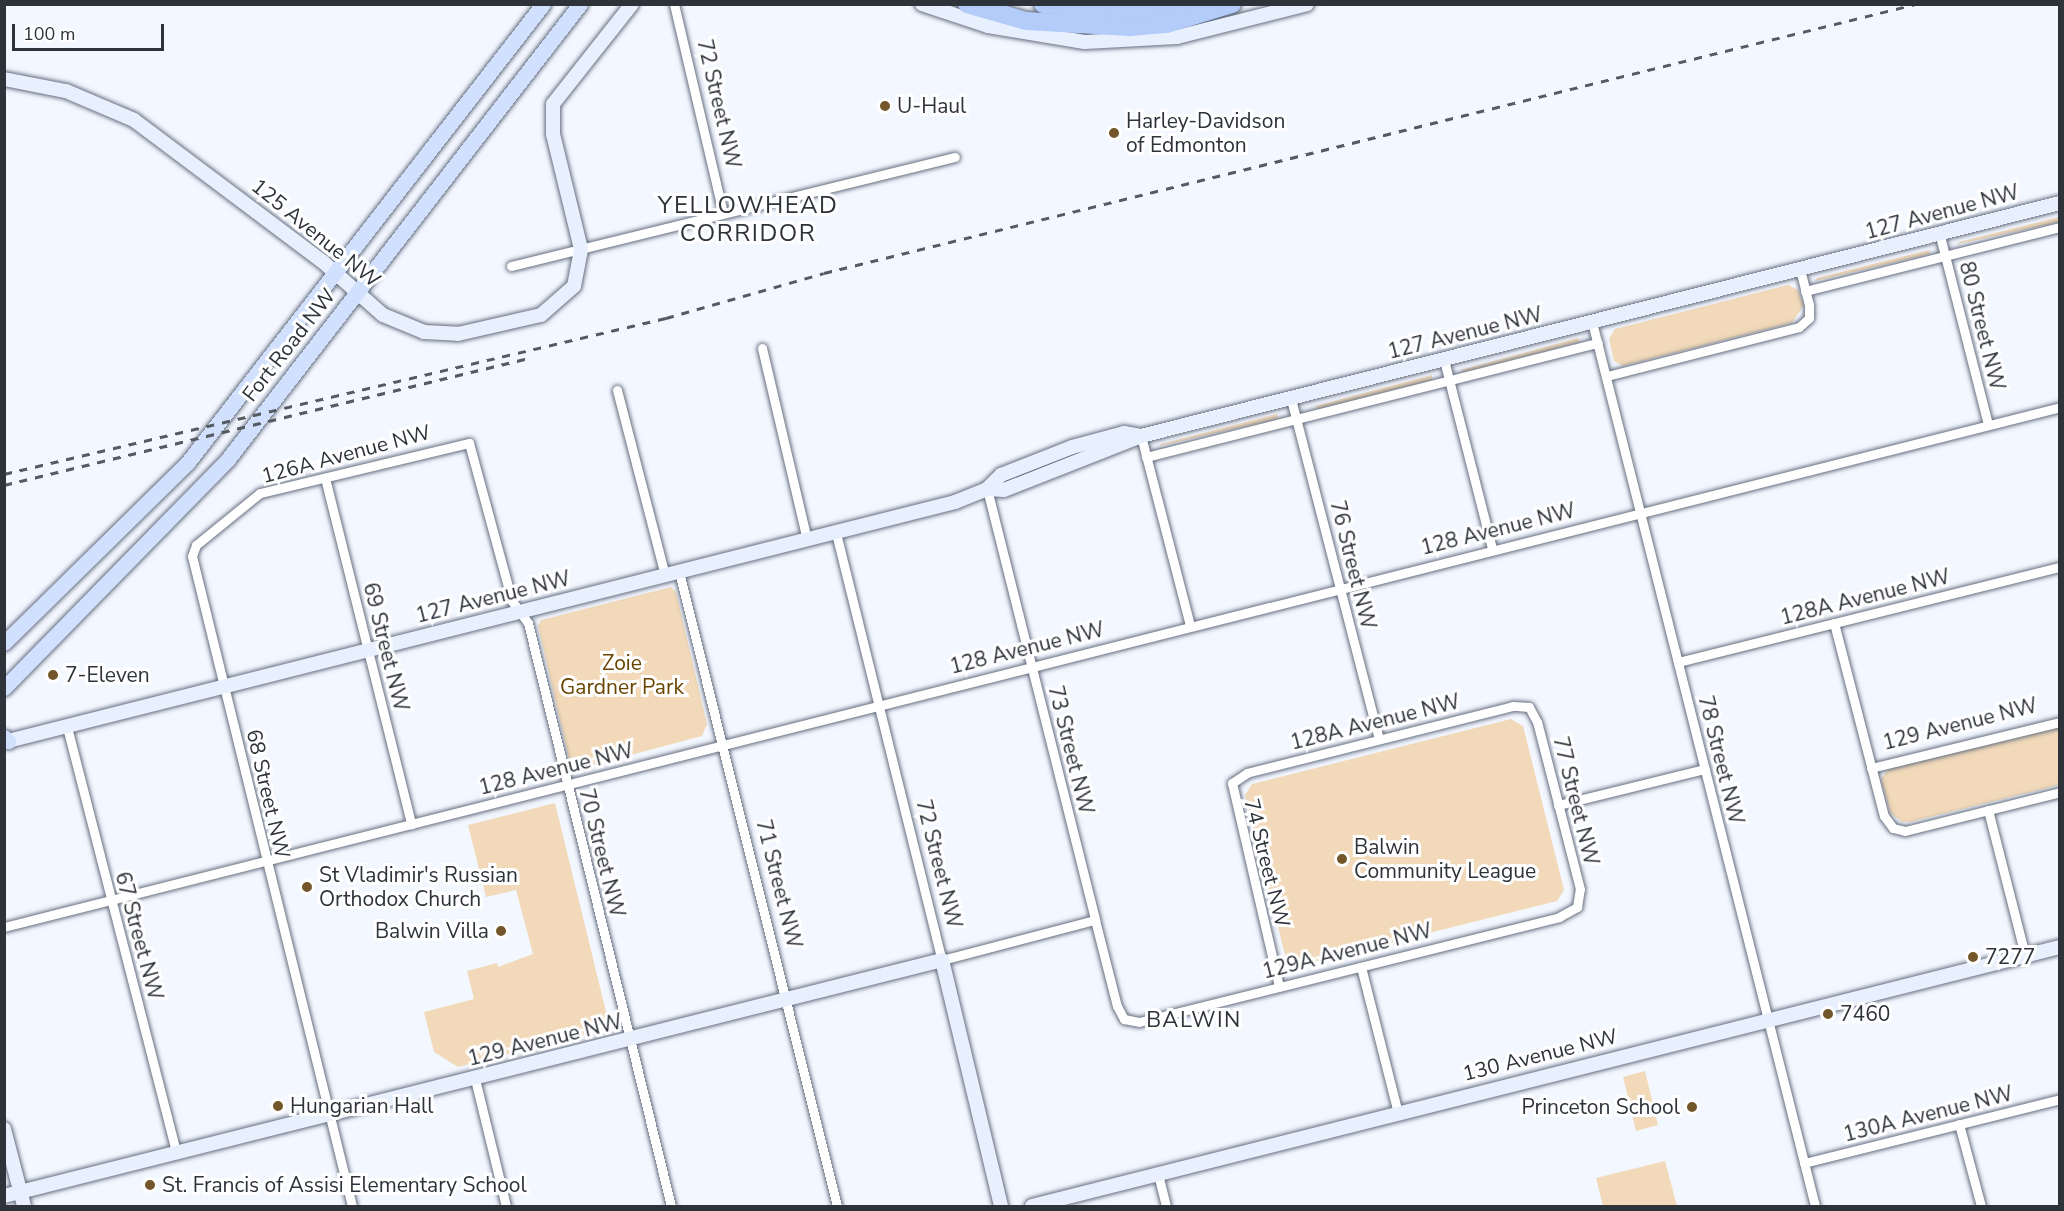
<!DOCTYPE html>
<style>
body{margin:0}
#map{position:relative;width:2064px;height:1211px;overflow:hidden;background:#f3f7ff;font-family:"Nunito Sans",sans-serif}
div>[style]{position:absolute}
[style*='--x']{left:calc(var(--x)*1px);top:calc(var(--y)*1px);width:calc(var(--w)*1px);rotate:calc(var(--a)*1deg)}
.green>*{inset:0;background:#f1d9b9}
.roads{filter:drop-shadow(0 0 2px #666f80) drop-shadow(0 0 2px #666f80)}
.street>*{height:9px;margin:-4.5px;padding:0 4.5px;transform-origin:4.5px;border-radius:4.5px;background:#fff}
.secondary>*{height:14px;margin:-7px;padding:0 7px;transform-origin:7px;border-radius:7px;background:#e8f0fe}
.primary>*{height:15px;margin:-7.5px;padding:0 7.5px;transform-origin:7.5px;border-radius:7.5px;background:#d1e0fc}
.highway>*{height:18px;margin:-9px;padding:0 9px;transform-origin:9px;border-radius:9px;background:#b3ccfa}
.rail>*{height:3px;margin-top:-1.5px;transform-origin:0;background:repeating-linear-gradient(90deg,#565a61 0 8px,transparent 0 16px)}
.dots>*{width:16px;height:16px;translate:-50% -50%;box-sizing:border-box;border:3px solid #fff;border-radius:50%}
span{translate:-50% -50%;white-space:nowrap;text-align:center;line-height:1.15;-webkit-text-stroke:6px #fff;paint-order:stroke}
.street-label{font-size:21px;color:#2e3239}
.poi-label{font-size:21px;color:#2e3239}
.left{translate:0 -50%;text-align:left}
.right{translate:-100% -50%;text-align:right}
.park-label{font-size:21px;color:#694400}
.neighbourhood-label{font-size:22px;color:#2e3239;letter-spacing:1.5px}
.quarter-label{font-size:24px;color:#2e3239;letter-spacing:1.5px}
.frame{position:absolute;inset:0;border:6px solid #2e3239;pointer-events:none}
.scale{position:absolute;left:12px;top:24px;width:152px;height:27px;box-sizing:border-box;border:3px solid #2e3239;border-top:0;padding-left:8px;font-size:18px;line-height:21px;white-space:nowrap;color:#2e3239;-webkit-text-stroke:4px #fff;paint-order:stroke}
</style>
<div id="map">
<div class="green">
<i style="clip-path:polygon(2059px 217px,2059px 222px,1958px 244px,1959px 242px)"></i>
<i style="clip-path:polygon(1929px 250px,1930px 254px,1815px 281px,1817px 278px)"></i>
<i style="clip-path:polygon(1788px 285px,1798px 290px,1804px 305px,1792px 323px,1623px 366px,1614px 361px,1609px 339px,1615px 329px)"></i>
<i style="clip-path:polygon(1578px 338px,1580px 342px,1464px 372px,1461px 370px)"></i>
<i style="clip-path:polygon(1432px 375px,1432px 380px,1318px 409px,1315px 406px)"></i>
<i style="clip-path:polygon(1277px 414px,1278px 419px,1159px 446px,1161px 444px)"></i>
<i style="clip-path:polygon(671px 587px,676px 592px,707px 724px,702px 736px,582px 768px,570px 764px,538px 626px,541px 620px)"></i>
<i style="clip-path:polygon(1511px 719px,1523px 726px,1564px 890px,1557px 901px,1297px 966px,1286px 959px,1245px 795px,1252px 784px)"></i>
<i style="clip-path:polygon(2059px 727px,2059px 785px,1910px 822px,1902px 822px,1890px 813px,1881px 779px,1888px 769px)"></i>
<i style="clip-path:polygon(555px 803px,610px 1028px,458px 1067px,434px 1052px,424px 1012px,474px 999px,467px 971px,497px 963px,498px 967px,533px 954px,516px 890px,486px 897px,468px 825px)"></i>
<i style="clip-path:polygon(1645px 1071px,1658px 1125px,1636px 1131px,1623px 1077px)"></i>
<i style="clip-path:polygon(1665px 1161px,1677px 1206px,1603px 1206px,1596px 1178px)"></i>
</div>
<div class="roads">
<div class="street">
<i style="--x:674;--y:4;--w:215;--a:76.8"></i>
<i style="--x:1940;--y:236;--w:195;--a:75.7"></i>
<i style="--x:511;--y:266;--w:457;--a:-13.8"></i>
<i style="--x:1805;--y:291;--w:263;--a:-14.1"></i>
<i style="--x:1592;--y:322;--w:912;--a:75.84"></i>
<i style="--x:762;--y:348;--w:197;--a:76.8"></i>
<i style="--x:1444;--y:360;--w:195;--a:75.7"></i>
<i style="--x:1607;--y:376;--w:198;--a:-14.3"></i>
<i style="--x:1799;--y:327;--w:13;--a:-42"></i>
<i style="--x:1809;--y:318;--w:13;--a:-90"></i>
<i style="--x:1809;--y:305;--w:36;--a:-104"></i>
<i style="--x:617;--y:390;--w:192;--a:75.5"></i>
<i style="--x:1291;--y:399;--w:351;--a:75.5"></i>
<i style="--x:1141;--y:436;--w:195;--a:75.5"></i>
<i style="--x:1146;--y:457;--w:466;--a:-14.2"></i>
<i style="--x:325;--y:478;--w:357;--a:76"></i>
<i style="--x:987;--y:489;--w:444;--a:75.9"></i>
<i style="--x:1095;--y:920;--w:89;--a:75.7"></i>
<i style="--x:1117;--y:1006;--w:15;--a:62"></i>
<i style="--x:1124;--y:1019;--w:15;--a:11"></i>
<i style="--x:1139;--y:1022;--w:433;--a:-14"></i>
<i style="--x:1559;--y:917;--w:21;--a:-29"></i>
<i style="--x:1577;--y:907;--w:18;--a:-81"></i>
<i style="--x:1580;--y:889;--w:172;--a:-104.4"></i>
<i style="--x:1537;--y:722;--w:17;--a:-118"></i>
<i style="--x:1529;--y:707;--w:16;--a:-176"></i>
<i style="--x:1513;--y:706;--w:274;--a:165.9"></i>
<i style="--x:1247;--y:773;--w:18;--a:146"></i>
<i style="--x:1232;--y:783;--w:209;--a:77"></i>
<i style="--x:836;--y:533;--w:440;--a:76.1"></i>
<i style="--x:942;--y:960;--w:158;--a:-14.7"></i>
<i style="--x:679;--y:572;--w:653;--a:76.01"></i>
<i style="--x:1834;--y:623;--w:199;--a:75.5"></i>
<i style="--x:1884;--y:816;--w:15;--a:53"></i>
<i style="--x:1893;--y:828;--w:12;--a:14"></i>
<i style="--x:1905;--y:831;--w:160;--a:-14.1"></i>
<i style="--x:1678;--y:662;--w:394;--a:-14"></i>
<i style="--x:67;--y:727;--w:441;--a:75.6"></i>
<i style="--x:1871;--y:768;--w:195;--a:-13.7"></i>
<i style="--x:1558;--y:805;--w:151;--a:-13.8"></i>
<i style="--x:1988;--y:810;--w:150;--a:75.7"></i>
<i style="--x:4;--y:927;--w:2121;--a:-14.19"></i>
<i style="--x:1361;--y:967;--w:151;--a:75.8"></i>
<i style="--x:475;--y:1079;--w:131;--a:76.3"></i>
<i style="--x:1959;--y:1124;--w:85;--a:75"></i>
<i style="--x:1804;--y:1163;--w:264;--a:-14"></i>
<i style="--x:1158;--y:1174;--w:33;--a:76"></i>
<i style="--x:352;--y:1206;--w:669;--a:-103.83"></i>
<i style="--x:192;--y:556;--w:12;--a:-70"></i>
<i style="--x:196;--y:545;--w:82;--a:-39.1"></i>
<i style="--x:260;--y:493;--w:215;--a:-13.5"></i>
<i style="--x:469;--y:443;--w:164;--a:74.8"></i>
<i style="--x:512;--y:601;--w:27;--a:54"></i>
<i style="--x:528;--y:623;--w:600;--a:76.22"></i>
</div>
<div class="secondary">
<i style="--x:922;--y:4;--w:70;--a:18.4"></i>
<i style="--x:988;--y:26;--w:98;--a:9.4"></i>
<i style="--x:1085;--y:42;--w:92;--a:-3.1"></i>
<i style="--x:1177;--y:37;--w:134;--a:-14.2"></i>
<i style="--x:4;--y:79;--w:63;--a:11"></i>
<i style="--x:66;--y:91;--w:74;--a:23.1"></i>
<i style="--x:134;--y:120;--w:235;--a:36.9"></i>
<i style="--x:322;--y:261;--w:81;--a:41.5"></i>
<i style="--x:383;--y:315;--w:44;--a:22.5"></i>
<i style="--x:424;--y:332;--w:34;--a:3"></i>
<i style="--x:458;--y:334;--w:85;--a:-12.9"></i>
<i style="--x:541;--y:315;--w:44;--a:-41.3"></i>
<i style="--x:574;--y:286;--w:38;--a:-79"></i>
<i style="--x:581;--y:249;--w:118;--a:-103.7"></i>
<i style="--x:553;--y:134;--w:30;--a:-90"></i>
<i style="--x:553;--y:104;--w:127;--a:-51.7"></i>
<i style="--x:987;--y:489;--w:17;--a:3"></i>
<i style="--x:1004;--y:490;--w:147;--a:-21.5"></i>
<i style="--x:1141;--y:436;--w:948;--a:-14.23"></i>
<i style="--x:8;--y:741;--w:977;--a:-14.16"></i>
<i style="--x:955;--y:502;--w:35;--a:-22"></i>
<i style="--x:987;--y:489;--w:20;--a:-45"></i>
<i style="--x:1001;--y:475;--w:76;--a:-21.5"></i>
<i style="--x:1072;--y:447;--w:54;--a:-15.1"></i>
<i style="--x:1124;--y:433;--w:17;--a:10"></i>
<i style="--x:4;--y:1129;--w:80;--a:75.4"></i>
<i style="--x:4;--y:1196;--w:967;--a:-14.12"></i>
<i style="--x:942;--y:960;--w:253;--a:76.5"></i>
<i style="--x:1032;--y:1206;--w:1060;--a:-14.14"></i>
</div>
<div class="primary">
<i style="--x:4;--y:643;--w:258;--a:-44.5"></i>
<i style="--x:188;--y:462;--w:579;--a:-52.22"></i>
<i style="--x:4;--y:688;--w:320;--a:-45.6"></i>
<i style="--x:228;--y:459;--w:575;--a:-52.27"></i>
<i style="--x:4;--y:737;--w:6;--a:45"></i>
</div>
<div class="highway">
<i style="--x:967;--y:4;--w:61;--a:16.1"></i>
<i style="--x:1026;--y:21;--w:104;--a:3.3"></i>
<i style="--x:1130;--y:27;--w:37;--a:-5"></i>
<i style="--x:1167;--y:24;--w:68;--a:-17.1"></i>
<i style="--x:1043;--y:4;--w:76;--a:5.3"></i>
<i style="--x:1119;--y:11;--w:68;--a:-5.9"></i>
</div>
</div>
<div class="rail">
<i style="--x:4;--y:474;--w:680;--a:-13.26"></i>
<i style="--x:666;--y:318;--w:164;--a:-15.9"></i>
<i style="--x:824;--y:273;--w:1125;--a:-13.84"></i>
<i style="--x:4;--y:485;--w:540;--a:-13.6"></i>
</div>
<div class="dots">
<i style="left:885px;top:106px;background:#73562a"></i>
<i style="left:1114px;top:133px;background:#73562a"></i>
<i style="left:53px;top:675px;background:#73562a"></i>
<i style="left:1342px;top:859px;background:#73562a"></i>
<i style="left:307px;top:887px;background:#73562a"></i>
<i style="left:501px;top:931px;background:#73562a"></i>
<i style="left:1973px;top:957px;background:#73562a"></i>
<i style="left:1828px;top:1014px;background:#73562a"></i>
<i style="left:278px;top:1106px;background:#73562a"></i>
<i style="left:1692px;top:1107px;background:#73562a"></i>
<i style="left:150px;top:1185px;background:#73562a"></i>
</div>
<div class="street-label">
<span style="left:719px;top:104px;rotate:77deg">72 Street NW</span>
<span style="left:1942px;top:212px;rotate:-15deg">127 Avenue NW</span>
<span style="left:316px;top:233px;rotate:39deg">125 Avenue NW</span>
<span style="left:1982px;top:326px;rotate:76deg">80 Street NW</span>
<span style="left:1465px;top:333px;rotate:-14deg">127 Avenue NW</span>
<span style="left:289px;top:345px;rotate:-52deg">Fort Road NW</span>
<span style="left:346px;top:454px;rotate:-15deg">126A Avenue NW</span>
<span style="left:1498px;top:529px;rotate:-14deg">128 Avenue NW</span>
<span style="left:1353px;top:565px;rotate:76deg">76 Street NW</span>
<span style="left:493px;top:597px;rotate:-14deg">127 Avenue NW</span>
<span style="left:1865px;top:597px;rotate:-14deg">128A Avenue NW</span>
<span style="left:386px;top:647px;rotate:76deg">69 Street NW</span>
<span style="left:1027px;top:648px;rotate:-14deg">128 Avenue NW</span>
<span style="left:1375px;top:722px;rotate:-14deg">128A Avenue NW</span>
<span style="left:1960px;top:724px;rotate:-14deg">129 Avenue NW</span>
<span style="left:1071px;top:750px;rotate:76deg">73 Street NW</span>
<span style="left:1721px;top:760px;rotate:76deg">78 Street NW</span>
<span style="left:556px;top:769px;rotate:-14deg">128 Avenue NW</span>
<span style="left:268px;top:794px;rotate:77deg">68 Street NW</span>
<span style="left:1576px;top:801px;rotate:76deg">77 Street NW</span>
<span style="left:602px;top:853px;rotate:76deg">70 Street NW</span>
<span style="left:1267px;top:863px;rotate:76deg">74 Street NW</span>
<span style="left:939px;top:864px;rotate:76deg">72 Street NW</span>
<span style="left:779px;top:884px;rotate:76deg">71 Street NW</span>
<span style="left:139px;top:936px;rotate:75deg">67 Street NW</span>
<span style="left:1347px;top:951px;rotate:-14deg">129A Avenue NW</span>
<span style="left:545px;top:1040px;rotate:-14deg">129 Avenue NW</span>
<span style="left:1540px;top:1055px;rotate:-14deg">130 Avenue NW</span>
<span style="left:1928px;top:1114px;rotate:-14deg">130A Avenue NW</span>
</div>
<div class="poi-label">
<span class="left" style="left:897px;top:106px">U-Haul</span>
<span class="left" style="left:1126px;top:133px">Harley-Davidson<br>of Edmonton</span>
<span class="left" style="left:65px;top:675px">7-Eleven</span>
<span class="left" style="left:1354px;top:859px">Balwin<br>Community League</span>
<span class="left" style="left:319px;top:887px">St Vladimir's Russian<br>Orthodox Church</span>
<span class="right" style="left:489px;top:931px">Balwin Villa</span>
<span class="left" style="left:1985px;top:957px">7277</span>
<span class="left" style="left:1840px;top:1014px">7460</span>
<span class="left" style="left:290px;top:1106px">Hungarian Hall</span>
<span class="right" style="left:1680px;top:1107px">Princeton School</span>
<span class="left" style="left:162px;top:1185px">St. Francis of Assisi Elementary School</span>
</div>
<div class="park-label">
<span style="left:622px;top:675px">Zoie<br>Gardner Park</span>
</div>
<div class="neighbourhood-label">
<span style="left:1194px;top:1021px">BALWIN</span>
</div>
<div class="quarter-label">
<span style="left:748px;top:220px">YELLOWHEAD<br>CORRIDOR</span>
</div>
<div class="frame"></div>
<div class="scale">100 m</div>
</div>
